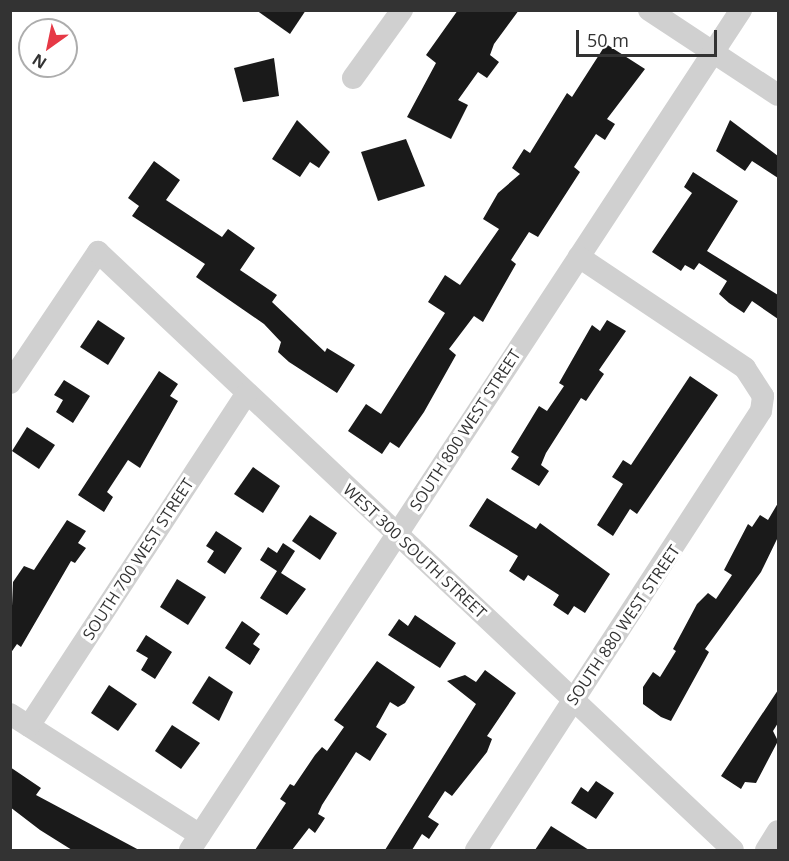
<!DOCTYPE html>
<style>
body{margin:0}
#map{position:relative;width:789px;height:861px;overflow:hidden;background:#fff;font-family:"Open Sans",sans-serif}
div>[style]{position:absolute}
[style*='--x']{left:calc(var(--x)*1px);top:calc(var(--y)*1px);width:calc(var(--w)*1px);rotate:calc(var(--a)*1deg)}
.building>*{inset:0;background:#1a1a1a}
.minor>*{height:22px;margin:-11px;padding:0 11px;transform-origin:11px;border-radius:11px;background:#d0d0d0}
span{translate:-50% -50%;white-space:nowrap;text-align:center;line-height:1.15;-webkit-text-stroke:6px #fff;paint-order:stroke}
.street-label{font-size:16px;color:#333}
.frame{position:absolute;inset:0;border:12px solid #333;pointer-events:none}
.north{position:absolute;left:18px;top:18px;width:60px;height:60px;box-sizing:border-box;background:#fff;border:2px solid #adadad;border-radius:50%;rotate:213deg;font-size:16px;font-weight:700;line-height:24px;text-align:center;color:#333}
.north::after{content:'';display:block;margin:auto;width:21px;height:27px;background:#e63946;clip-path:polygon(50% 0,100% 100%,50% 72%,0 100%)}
.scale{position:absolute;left:576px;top:30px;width:141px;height:27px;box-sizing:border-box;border:3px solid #333;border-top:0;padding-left:8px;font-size:18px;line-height:21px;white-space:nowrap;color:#333;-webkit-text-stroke:4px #fff;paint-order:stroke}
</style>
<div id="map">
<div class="building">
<i style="clip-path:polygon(256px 10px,306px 10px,290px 34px)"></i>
<i style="clip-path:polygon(458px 10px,519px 10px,494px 44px,490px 55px,499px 62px,487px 78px,478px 72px,458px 100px,468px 105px,451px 139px,407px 117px,436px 63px,426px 55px)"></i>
<i style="clip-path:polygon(606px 44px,645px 69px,607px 119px,615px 124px,605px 140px,596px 134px,574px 167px,580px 172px,538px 237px,529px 232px,511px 260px,516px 264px,483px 322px,474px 316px,449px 349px,456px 355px,424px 412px,399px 448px,390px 442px,382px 454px,348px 431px,366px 404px,381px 414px,445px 313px,428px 302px,445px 275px,460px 285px,499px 229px,483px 219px,498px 193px,520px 174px,512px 168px,524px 149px,530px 153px,567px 93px,572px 97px)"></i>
<i style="clip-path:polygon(274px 58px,279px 96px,243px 102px,234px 68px)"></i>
<i style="clip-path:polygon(297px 120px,330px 152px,319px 168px,310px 162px,300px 177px,272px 159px)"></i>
<i style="clip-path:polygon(730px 120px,778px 156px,778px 178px,752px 161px,745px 171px,716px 151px)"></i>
<i style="clip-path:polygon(406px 139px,425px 186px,378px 201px,361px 152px)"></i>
<i style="clip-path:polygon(154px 161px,180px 180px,166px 200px,222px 237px,228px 229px,255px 248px,240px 270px,277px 295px,272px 302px,325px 352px,327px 348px,355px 365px,337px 393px,289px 362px,278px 352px,281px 342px,264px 324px,196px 277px,205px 264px,132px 216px,139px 206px,128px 198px)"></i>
<i style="clip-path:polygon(693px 172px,738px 201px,707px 251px,778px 295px,778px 319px,752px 301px,744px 313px,729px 303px,719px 294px,727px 281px,699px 263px,694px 270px,685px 265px,681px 271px,652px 252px,692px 193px,684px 187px)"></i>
<i style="clip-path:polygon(98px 320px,125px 338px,108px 365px,80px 347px)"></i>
<i style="clip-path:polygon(607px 320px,626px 331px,599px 370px,604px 374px,586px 401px,581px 398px,546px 453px,541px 465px,549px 471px,539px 486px,511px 469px,519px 457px,511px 452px,539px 406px,547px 411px,564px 386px,559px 383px,592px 325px,600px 331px)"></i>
<i style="clip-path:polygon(159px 371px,178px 384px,170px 396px,178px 401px,140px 468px,128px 460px,107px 492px,113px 497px,104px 512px,78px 495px)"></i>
<i style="clip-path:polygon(690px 376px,718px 395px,637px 514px,630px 509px,613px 536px,597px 525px,623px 484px,612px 477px,623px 460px,631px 465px)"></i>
<i style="clip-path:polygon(64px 380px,90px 396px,73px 423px,56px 412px,63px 400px,54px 395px)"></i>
<i style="clip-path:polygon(27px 427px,55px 445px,39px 469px,12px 451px)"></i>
<i style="clip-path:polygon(253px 467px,280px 486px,263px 513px,234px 494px)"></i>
<i style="clip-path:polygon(487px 498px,536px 529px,540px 523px,610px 574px,585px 613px,574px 606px,568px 615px,553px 605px,559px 595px,528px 575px,524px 581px,509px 571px,518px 556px,469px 526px)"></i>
<i style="clip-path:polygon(778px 503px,778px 537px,761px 572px,705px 649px,709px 652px,671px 721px,661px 717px,643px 704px,643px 687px,653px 672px,660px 677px,676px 651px,673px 649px,697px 604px,708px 593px,716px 599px,732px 575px,724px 570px,748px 524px,752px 527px,760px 515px,768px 520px)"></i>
<i style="clip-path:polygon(310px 515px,337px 533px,320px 560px,292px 541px)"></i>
<i style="clip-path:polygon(67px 520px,86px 531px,78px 543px,86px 548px,75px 563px,71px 561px,21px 647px,17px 644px,10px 654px,13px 582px,24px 566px,34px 570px)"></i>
<i style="clip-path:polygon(216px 531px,242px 548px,225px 574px,207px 562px,214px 551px,206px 546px)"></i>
<i style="clip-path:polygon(283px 543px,295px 551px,281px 573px,306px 589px,287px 615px,260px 598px,277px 571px,260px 560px,268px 547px,277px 553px)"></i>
<i style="clip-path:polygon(177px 579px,206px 597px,188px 625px,160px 607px)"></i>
<i style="clip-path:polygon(415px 615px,456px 643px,440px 668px,388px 635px,399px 619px,408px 626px)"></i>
<i style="clip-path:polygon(242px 621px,260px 634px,253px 644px,260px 649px,250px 665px,225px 648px)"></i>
<i style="clip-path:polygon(146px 635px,172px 652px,155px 679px,141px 670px,148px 658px,136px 651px)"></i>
<i style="clip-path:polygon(377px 661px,415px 687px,405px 703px,398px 707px,390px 702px,376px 727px,387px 734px,370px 761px,356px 752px,322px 805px,318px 814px,325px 818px,315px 833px,309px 828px,292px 850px,255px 850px,286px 803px,280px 799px,290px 784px,294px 786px,315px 755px,322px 747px,327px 751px,344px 727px,334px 720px)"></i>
<i style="clip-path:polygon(485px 670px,516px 693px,487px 736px,492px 739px,487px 752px,452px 796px,445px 791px,428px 817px,439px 824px,429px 839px,422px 834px,412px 850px,385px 850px,476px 704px,447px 681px,465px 675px,476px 682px)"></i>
<i style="clip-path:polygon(209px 676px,233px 692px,219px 721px,192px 703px)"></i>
<i style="clip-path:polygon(109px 685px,137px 704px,118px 731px,91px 713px)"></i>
<i style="clip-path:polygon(778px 690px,778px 723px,773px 731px,778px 741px,756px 783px,745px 782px,741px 789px,721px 776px)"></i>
<i style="clip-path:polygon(172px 725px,200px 743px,181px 769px,155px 751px)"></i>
<i style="clip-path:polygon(10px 767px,41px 788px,36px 795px,139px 850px,72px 850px,40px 830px,10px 807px)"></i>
<i style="clip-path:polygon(596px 781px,614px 793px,596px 819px,571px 803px,581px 787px,588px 792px)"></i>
<i style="clip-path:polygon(551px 826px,589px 850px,535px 850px)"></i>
</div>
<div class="minor">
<i style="--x:649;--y:10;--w:154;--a:33.4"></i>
<i style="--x:353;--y:78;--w:84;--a:-54.2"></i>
<i style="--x:10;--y:383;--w:158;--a:-56.1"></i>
<i style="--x:98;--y:252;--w:872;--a:43.28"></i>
<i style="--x:10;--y:714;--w:225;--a:32.5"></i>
<i style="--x:29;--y:726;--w:398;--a:-56.8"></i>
<i style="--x:190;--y:850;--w:1005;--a:-56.74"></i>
<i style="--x:476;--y:850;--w:523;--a:-57.01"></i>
<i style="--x:761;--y:411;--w:15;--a:-82"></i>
<i style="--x:763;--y:396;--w:33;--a:-123"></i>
<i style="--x:745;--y:368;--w:200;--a:-146.2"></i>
<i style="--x:766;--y:850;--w:22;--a:-58"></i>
</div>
<div class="street-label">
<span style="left:465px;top:430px;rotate:-57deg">SOUTH 800 WEST STREET</span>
<span style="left:415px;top:551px;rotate:43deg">WEST 300 SOUTH STREET</span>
<span style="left:138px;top:559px;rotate:-57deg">SOUTH 700 WEST STREET</span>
<span style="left:623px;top:625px;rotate:-56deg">SOUTH 880 WEST STREET</span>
</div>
<div class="frame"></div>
<div class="north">N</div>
<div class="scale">50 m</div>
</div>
